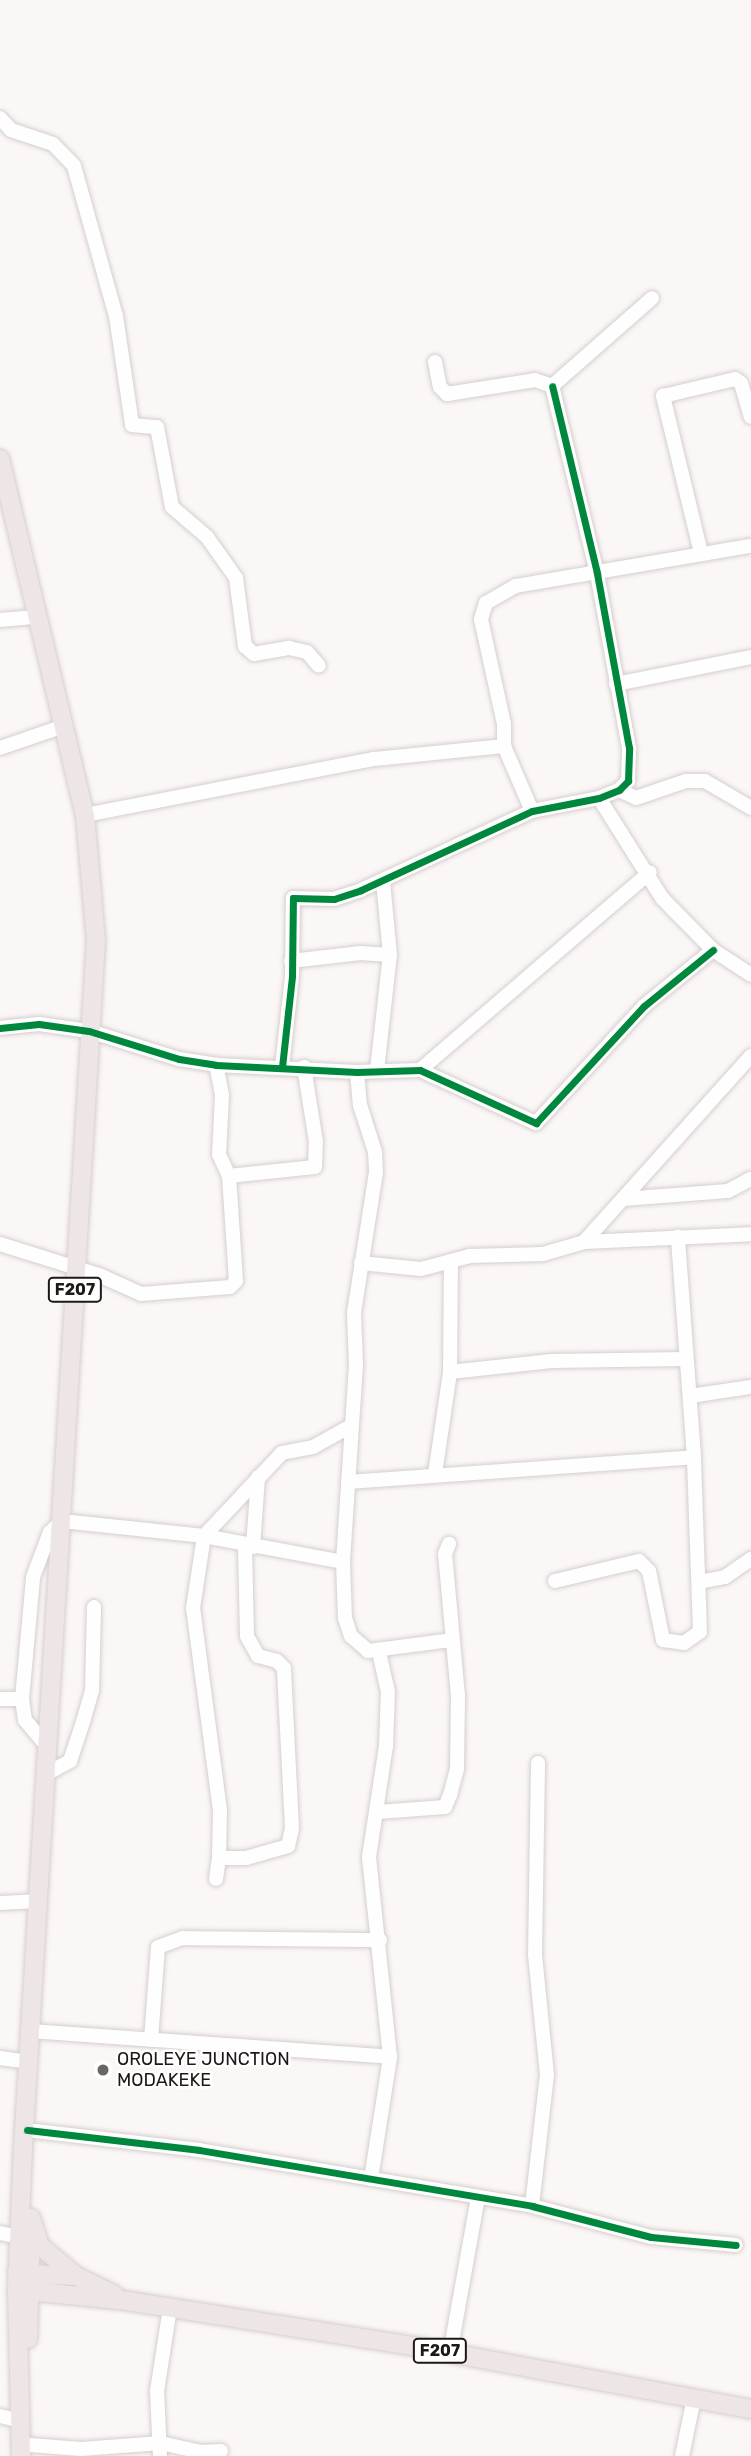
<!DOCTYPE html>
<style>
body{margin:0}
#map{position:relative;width:751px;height:2456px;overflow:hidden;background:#fcf7f7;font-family:Rubik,sans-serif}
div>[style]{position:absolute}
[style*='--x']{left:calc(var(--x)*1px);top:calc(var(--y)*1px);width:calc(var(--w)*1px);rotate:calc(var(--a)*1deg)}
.roads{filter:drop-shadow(0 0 2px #d4cfcd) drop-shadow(0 0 2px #d4cfcd)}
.minor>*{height:14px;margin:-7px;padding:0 7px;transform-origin:7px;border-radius:7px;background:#fffefe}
.major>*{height:18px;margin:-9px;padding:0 9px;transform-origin:9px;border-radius:9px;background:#eee5e7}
.cycleway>*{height:7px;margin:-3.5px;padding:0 3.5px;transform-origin:3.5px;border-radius:3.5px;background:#00873e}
.dots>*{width:19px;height:19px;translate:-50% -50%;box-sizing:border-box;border:4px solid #fff;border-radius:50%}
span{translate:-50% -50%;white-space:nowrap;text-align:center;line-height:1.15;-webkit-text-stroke:5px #fff;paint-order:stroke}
.shield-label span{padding:2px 5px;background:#fff;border:2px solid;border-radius:5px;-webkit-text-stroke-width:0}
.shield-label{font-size:16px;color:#1f1816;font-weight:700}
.poi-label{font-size:18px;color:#1f1816}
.left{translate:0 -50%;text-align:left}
</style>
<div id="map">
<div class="roads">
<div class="minor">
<i style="--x:0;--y:118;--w:16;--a:47"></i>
<i style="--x:11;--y:130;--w:44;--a:18.4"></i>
<i style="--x:53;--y:144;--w:30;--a:46"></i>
<i style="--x:74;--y:166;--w:156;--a:74.4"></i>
<i style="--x:116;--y:316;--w:110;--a:81.6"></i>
<i style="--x:132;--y:425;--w:25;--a:5"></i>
<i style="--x:157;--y:427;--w:81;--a:79.4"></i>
<i style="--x:172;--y:507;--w:46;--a:40.6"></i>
<i style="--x:207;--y:537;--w:50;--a:54.7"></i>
<i style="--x:236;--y:578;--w:69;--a:82.5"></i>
<i style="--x:245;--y:646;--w:12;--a:42"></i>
<i style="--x:254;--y:654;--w:36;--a:-10"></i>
<i style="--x:289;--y:648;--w:18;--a:13"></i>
<i style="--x:307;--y:652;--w:18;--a:49"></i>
<i style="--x:435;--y:362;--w:25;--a:79"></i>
<i style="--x:440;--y:387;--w:10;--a:45"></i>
<i style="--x:447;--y:394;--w:89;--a:-9"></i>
<i style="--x:535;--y:380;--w:18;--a:19"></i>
<i style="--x:552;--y:386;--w:133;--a:-41.3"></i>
<i style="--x:701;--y:553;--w:162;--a:-103.6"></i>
<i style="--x:663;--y:396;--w:74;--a:-13.3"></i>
<i style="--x:735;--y:379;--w:7;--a:34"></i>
<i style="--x:741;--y:383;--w:35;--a:74"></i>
<i style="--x:0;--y:620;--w:36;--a:-5"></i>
<i style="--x:616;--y:684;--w:138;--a:-11.3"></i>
<i style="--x:0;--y:748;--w:68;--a:-19"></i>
<i style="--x:619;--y:790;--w:19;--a:25"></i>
<i style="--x:636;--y:798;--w:53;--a:-18.8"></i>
<i style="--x:686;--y:781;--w:19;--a:0"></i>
<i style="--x:705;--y:781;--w:53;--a:30.4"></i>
<i style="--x:599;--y:798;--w:118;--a:57.8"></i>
<i style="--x:662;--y:898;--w:73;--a:45.6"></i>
<i style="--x:713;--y:950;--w:45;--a:33.3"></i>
<i style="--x:532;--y:811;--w:71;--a:-113.3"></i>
<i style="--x:504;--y:746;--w:22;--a:-90"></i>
<i style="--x:504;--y:724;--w:107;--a:-102.4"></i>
<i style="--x:481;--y:619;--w:17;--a:-73"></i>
<i style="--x:486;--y:603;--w:34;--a:-30"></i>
<i style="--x:516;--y:586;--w:238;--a:-9.7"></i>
<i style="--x:85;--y:815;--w:294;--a:-11"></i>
<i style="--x:374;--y:759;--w:131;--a:-5.7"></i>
<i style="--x:291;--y:961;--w:70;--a:-6.5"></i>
<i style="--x:361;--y:953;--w:29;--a:4"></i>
<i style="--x:0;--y:1028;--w:39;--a:-6"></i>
<i style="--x:39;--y:1024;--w:50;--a:8"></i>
<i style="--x:89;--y:1031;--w:94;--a:17.3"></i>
<i style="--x:179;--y:1059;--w:37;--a:9"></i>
<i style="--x:216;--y:1065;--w:141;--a:2.8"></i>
<i style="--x:357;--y:1072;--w:63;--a:-1.8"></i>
<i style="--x:420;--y:1070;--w:128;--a:24.6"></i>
<i style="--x:536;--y:1123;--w:159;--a:-47.3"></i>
<i style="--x:644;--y:1006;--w:89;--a:-39.1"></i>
<i style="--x:282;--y:1067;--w:92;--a:-83.7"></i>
<i style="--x:292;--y:976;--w:78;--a:-89.3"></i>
<i style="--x:293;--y:898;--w:41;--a:1.4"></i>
<i style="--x:334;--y:899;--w:28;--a:-18"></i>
<i style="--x:361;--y:890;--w:188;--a:-24.8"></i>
<i style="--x:532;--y:811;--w:68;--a:-11"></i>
<i style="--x:599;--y:798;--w:22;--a:-22"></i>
<i style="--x:619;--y:790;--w:13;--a:-45"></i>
<i style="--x:628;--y:781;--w:33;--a:-88"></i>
<i style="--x:629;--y:748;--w:178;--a:-100.4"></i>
<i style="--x:597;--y:573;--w:192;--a:-103.5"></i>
<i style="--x:377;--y:1070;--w:116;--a:-83.6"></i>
<i style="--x:390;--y:955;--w:74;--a:-95.4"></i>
<i style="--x:420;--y:1070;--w:303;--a:-40.7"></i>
<i style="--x:357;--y:1072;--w:33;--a:85"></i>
<i style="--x:360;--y:1105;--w:49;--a:72.3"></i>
<i style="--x:375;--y:1152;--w:20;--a:87"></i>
<i style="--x:376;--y:1172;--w:143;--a:98.9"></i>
<i style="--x:354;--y:1313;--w:52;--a:87.8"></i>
<i style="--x:356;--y:1365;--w:197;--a:93.8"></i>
<i style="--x:343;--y:1562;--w:56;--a:88"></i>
<i style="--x:345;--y:1618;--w:19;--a:72"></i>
<i style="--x:351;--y:1636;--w:23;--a:41"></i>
<i style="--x:368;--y:1651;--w:84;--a:-7.5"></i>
<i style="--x:229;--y:1176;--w:86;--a:-6"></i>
<i style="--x:315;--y:1167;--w:25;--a:-88"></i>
<i style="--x:316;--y:1142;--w:76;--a:-99.1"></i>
<i style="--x:623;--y:1199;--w:105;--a:-4.4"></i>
<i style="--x:728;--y:1191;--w:26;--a:-28"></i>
<i style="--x:584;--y:1242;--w:250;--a:-48.1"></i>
<i style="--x:0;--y:1244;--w:104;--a:17.4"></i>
<i style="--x:99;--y:1275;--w:46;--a:24.3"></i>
<i style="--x:141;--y:1294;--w:89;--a:-4.5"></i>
<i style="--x:230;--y:1287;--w:8;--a:-45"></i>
<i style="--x:236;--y:1281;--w:105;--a:-93.8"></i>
<i style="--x:229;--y:1176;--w:23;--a:-115"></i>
<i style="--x:219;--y:1155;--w:60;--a:-87.1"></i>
<i style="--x:222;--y:1095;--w:31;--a:-101"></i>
<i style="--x:361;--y:1263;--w:60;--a:5.7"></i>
<i style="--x:421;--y:1269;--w:51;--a:-14.9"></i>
<i style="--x:470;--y:1256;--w:73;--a:-1.6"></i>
<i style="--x:543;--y:1254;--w:43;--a:-16.3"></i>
<i style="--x:584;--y:1242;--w:167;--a:-2.7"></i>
<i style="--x:450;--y:1372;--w:102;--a:-6.2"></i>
<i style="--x:551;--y:1361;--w:134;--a:-0.9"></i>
<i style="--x:690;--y:1396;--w:62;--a:-8.4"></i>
<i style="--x:435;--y:1474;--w:103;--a:-81.6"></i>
<i style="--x:450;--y:1372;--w:109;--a:-89.5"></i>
<i style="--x:348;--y:1482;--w:347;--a:-4.1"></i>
<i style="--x:253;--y:1547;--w:70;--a:-85.9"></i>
<i style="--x:555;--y:1581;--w:86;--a:-13.4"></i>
<i style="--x:639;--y:1561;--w:14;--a:45"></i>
<i style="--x:649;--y:1571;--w:70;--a:78.5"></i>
<i style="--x:663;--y:1640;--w:21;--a:8"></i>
<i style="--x:684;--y:1643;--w:19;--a:-35"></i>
<i style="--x:700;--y:1632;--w:175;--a:-92"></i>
<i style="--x:694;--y:1457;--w:221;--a:-94.2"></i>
<i style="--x:699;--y:1582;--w:26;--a:-11"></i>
<i style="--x:725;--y:1577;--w:32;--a:-35"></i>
<i style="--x:0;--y:1699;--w:22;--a:0"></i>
<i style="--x:22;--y:1699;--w:21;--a:82"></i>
<i style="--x:25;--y:1720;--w:35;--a:50"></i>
<i style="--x:22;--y:1699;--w:122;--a:-84.8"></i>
<i style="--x:33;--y:1577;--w:48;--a:-69.3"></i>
<i style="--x:50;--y:1532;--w:16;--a:-43"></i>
<i style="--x:62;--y:1521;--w:143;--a:6"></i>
<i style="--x:204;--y:1536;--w:141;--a:10.6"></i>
<i style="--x:44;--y:1775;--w:30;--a:-28"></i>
<i style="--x:70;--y:1761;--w:41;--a:-71.6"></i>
<i style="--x:83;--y:1722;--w:33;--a:-74"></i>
<i style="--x:92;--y:1690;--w:83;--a:-88.6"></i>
<i style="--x:378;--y:1812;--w:67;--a:-4.3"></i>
<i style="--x:445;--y:1807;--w:13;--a:-67"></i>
<i style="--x:450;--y:1795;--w:28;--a:-75"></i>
<i style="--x:457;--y:1768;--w:72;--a:-89.2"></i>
<i style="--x:458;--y:1696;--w:143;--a:-95.2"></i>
<i style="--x:445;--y:1554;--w:11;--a:-68"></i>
<i style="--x:219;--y:1858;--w:48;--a:-88.8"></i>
<i style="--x:220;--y:1810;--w:204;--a:-97.6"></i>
<i style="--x:193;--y:1608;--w:73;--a:-81.3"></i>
<i style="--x:204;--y:1536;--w:114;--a:-46.8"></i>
<i style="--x:282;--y:1453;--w:32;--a:-11"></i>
<i style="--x:313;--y:1447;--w:41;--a:-29.1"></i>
<i style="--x:216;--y:1879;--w:21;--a:-82"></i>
<i style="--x:219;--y:1858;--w:27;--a:0"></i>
<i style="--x:246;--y:1858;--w:44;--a:-15.9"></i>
<i style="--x:288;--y:1846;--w:18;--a:-77"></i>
<i style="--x:292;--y:1828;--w:160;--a:-92.9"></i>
<i style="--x:284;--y:1668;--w:10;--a:-135"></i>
<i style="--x:277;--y:1661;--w:20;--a:-165"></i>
<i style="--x:258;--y:1656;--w:23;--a:-119"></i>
<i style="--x:247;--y:1636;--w:91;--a:-91.3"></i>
<i style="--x:0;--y:1903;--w:38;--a:-3"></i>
<i style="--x:30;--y:2031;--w:361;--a:4.1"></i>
<i style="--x:151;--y:2040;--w:93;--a:-85.7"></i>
<i style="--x:158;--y:1947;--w:27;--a:-20"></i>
<i style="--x:183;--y:1938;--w:197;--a:0.6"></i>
<i style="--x:0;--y:2058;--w:29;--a:8"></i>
<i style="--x:27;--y:2130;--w:173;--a:6.6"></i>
<i style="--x:199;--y:2150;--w:338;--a:9.5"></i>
<i style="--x:532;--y:2206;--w:123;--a:14.6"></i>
<i style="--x:651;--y:2237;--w:85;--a:5.4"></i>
<i style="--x:371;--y:2179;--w:123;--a:-81.1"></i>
<i style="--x:390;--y:2057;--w:201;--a:-96"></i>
<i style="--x:369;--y:1857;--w:112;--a:-81.3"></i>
<i style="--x:386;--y:1746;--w:54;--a:-87.9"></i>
<i style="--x:388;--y:1692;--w:41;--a:-102.7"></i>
<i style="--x:532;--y:2206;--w:132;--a:-83.5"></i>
<i style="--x:547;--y:2075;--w:121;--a:-95.7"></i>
<i style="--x:535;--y:1955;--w:192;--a:-89.1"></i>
<i style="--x:0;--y:2233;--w:19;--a:12"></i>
<i style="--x:450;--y:2353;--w:158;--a:-79.8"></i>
<i style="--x:0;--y:2416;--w:22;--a:13"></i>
<i style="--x:30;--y:2445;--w:51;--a:4.5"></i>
<i style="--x:81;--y:2449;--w:80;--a:-4.3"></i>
<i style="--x:161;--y:2443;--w:41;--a:12.7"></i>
<i style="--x:201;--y:2452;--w:20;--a:-3"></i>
<i style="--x:160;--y:2456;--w:65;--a:-92.6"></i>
<i style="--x:157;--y:2391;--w:84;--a:-81.1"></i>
<i style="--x:682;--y:2456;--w:59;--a:-78.3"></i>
</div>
<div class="major">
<i style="--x:0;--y:459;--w:366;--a:76.6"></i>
<i style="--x:85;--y:815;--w:125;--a:85"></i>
<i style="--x:96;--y:940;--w:1209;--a:93.46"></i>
<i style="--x:23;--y:2147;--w:142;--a:92.4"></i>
<i style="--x:17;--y:2289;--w:167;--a:88.6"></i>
<i style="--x:31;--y:2218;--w:29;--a:72"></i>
<i style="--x:40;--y:2246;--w:47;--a:39.8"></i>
<i style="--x:17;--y:2271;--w:24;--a:57"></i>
<i style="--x:30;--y:2291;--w:99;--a:5.8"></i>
<i style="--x:128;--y:2301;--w:300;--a:9"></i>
<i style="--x:424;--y:2348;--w:333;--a:10.6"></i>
<i style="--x:21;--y:2282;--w:12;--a:-42"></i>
<i style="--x:30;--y:2274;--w:46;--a:2.5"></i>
<i style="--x:76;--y:2276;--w:43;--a:26"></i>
<i style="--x:28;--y:2339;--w:105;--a:-88.4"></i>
</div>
</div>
<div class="cycleway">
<i style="--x:0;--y:1028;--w:39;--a:-6"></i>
<i style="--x:39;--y:1024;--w:50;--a:8"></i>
<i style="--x:89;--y:1031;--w:94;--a:17.3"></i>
<i style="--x:179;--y:1059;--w:37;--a:9"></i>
<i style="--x:216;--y:1065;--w:141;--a:2.8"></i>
<i style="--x:357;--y:1072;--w:63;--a:-1.8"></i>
<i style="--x:420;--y:1070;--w:128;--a:24.6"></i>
<i style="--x:536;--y:1123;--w:159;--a:-47.3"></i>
<i style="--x:644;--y:1006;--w:89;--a:-39.1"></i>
<i style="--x:282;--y:1067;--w:92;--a:-83.7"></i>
<i style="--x:292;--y:976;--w:78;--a:-89.3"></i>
<i style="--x:293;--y:898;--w:41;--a:1.4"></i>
<i style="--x:334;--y:899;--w:28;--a:-18"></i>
<i style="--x:361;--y:890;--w:188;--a:-24.8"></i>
<i style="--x:532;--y:811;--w:68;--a:-11"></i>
<i style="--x:599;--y:798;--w:22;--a:-22"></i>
<i style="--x:619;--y:790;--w:13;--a:-45"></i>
<i style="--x:628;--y:781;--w:33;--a:-88"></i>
<i style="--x:629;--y:748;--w:178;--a:-100.4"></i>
<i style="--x:597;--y:573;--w:192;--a:-103.5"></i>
<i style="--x:27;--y:2130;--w:173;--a:6.6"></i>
<i style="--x:199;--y:2150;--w:338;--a:9.5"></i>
<i style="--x:532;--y:2206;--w:123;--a:14.6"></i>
<i style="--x:651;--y:2237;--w:85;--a:5.4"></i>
</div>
<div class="dots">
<i style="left:103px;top:2070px;background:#6c6665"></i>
</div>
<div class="shield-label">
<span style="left:75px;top:1290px">F207</span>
<span style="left:440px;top:2351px">F207</span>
</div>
<div class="poi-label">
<span class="left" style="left:117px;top:2070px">OROLEYE JUNCTION<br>MODAKEKE</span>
</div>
</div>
